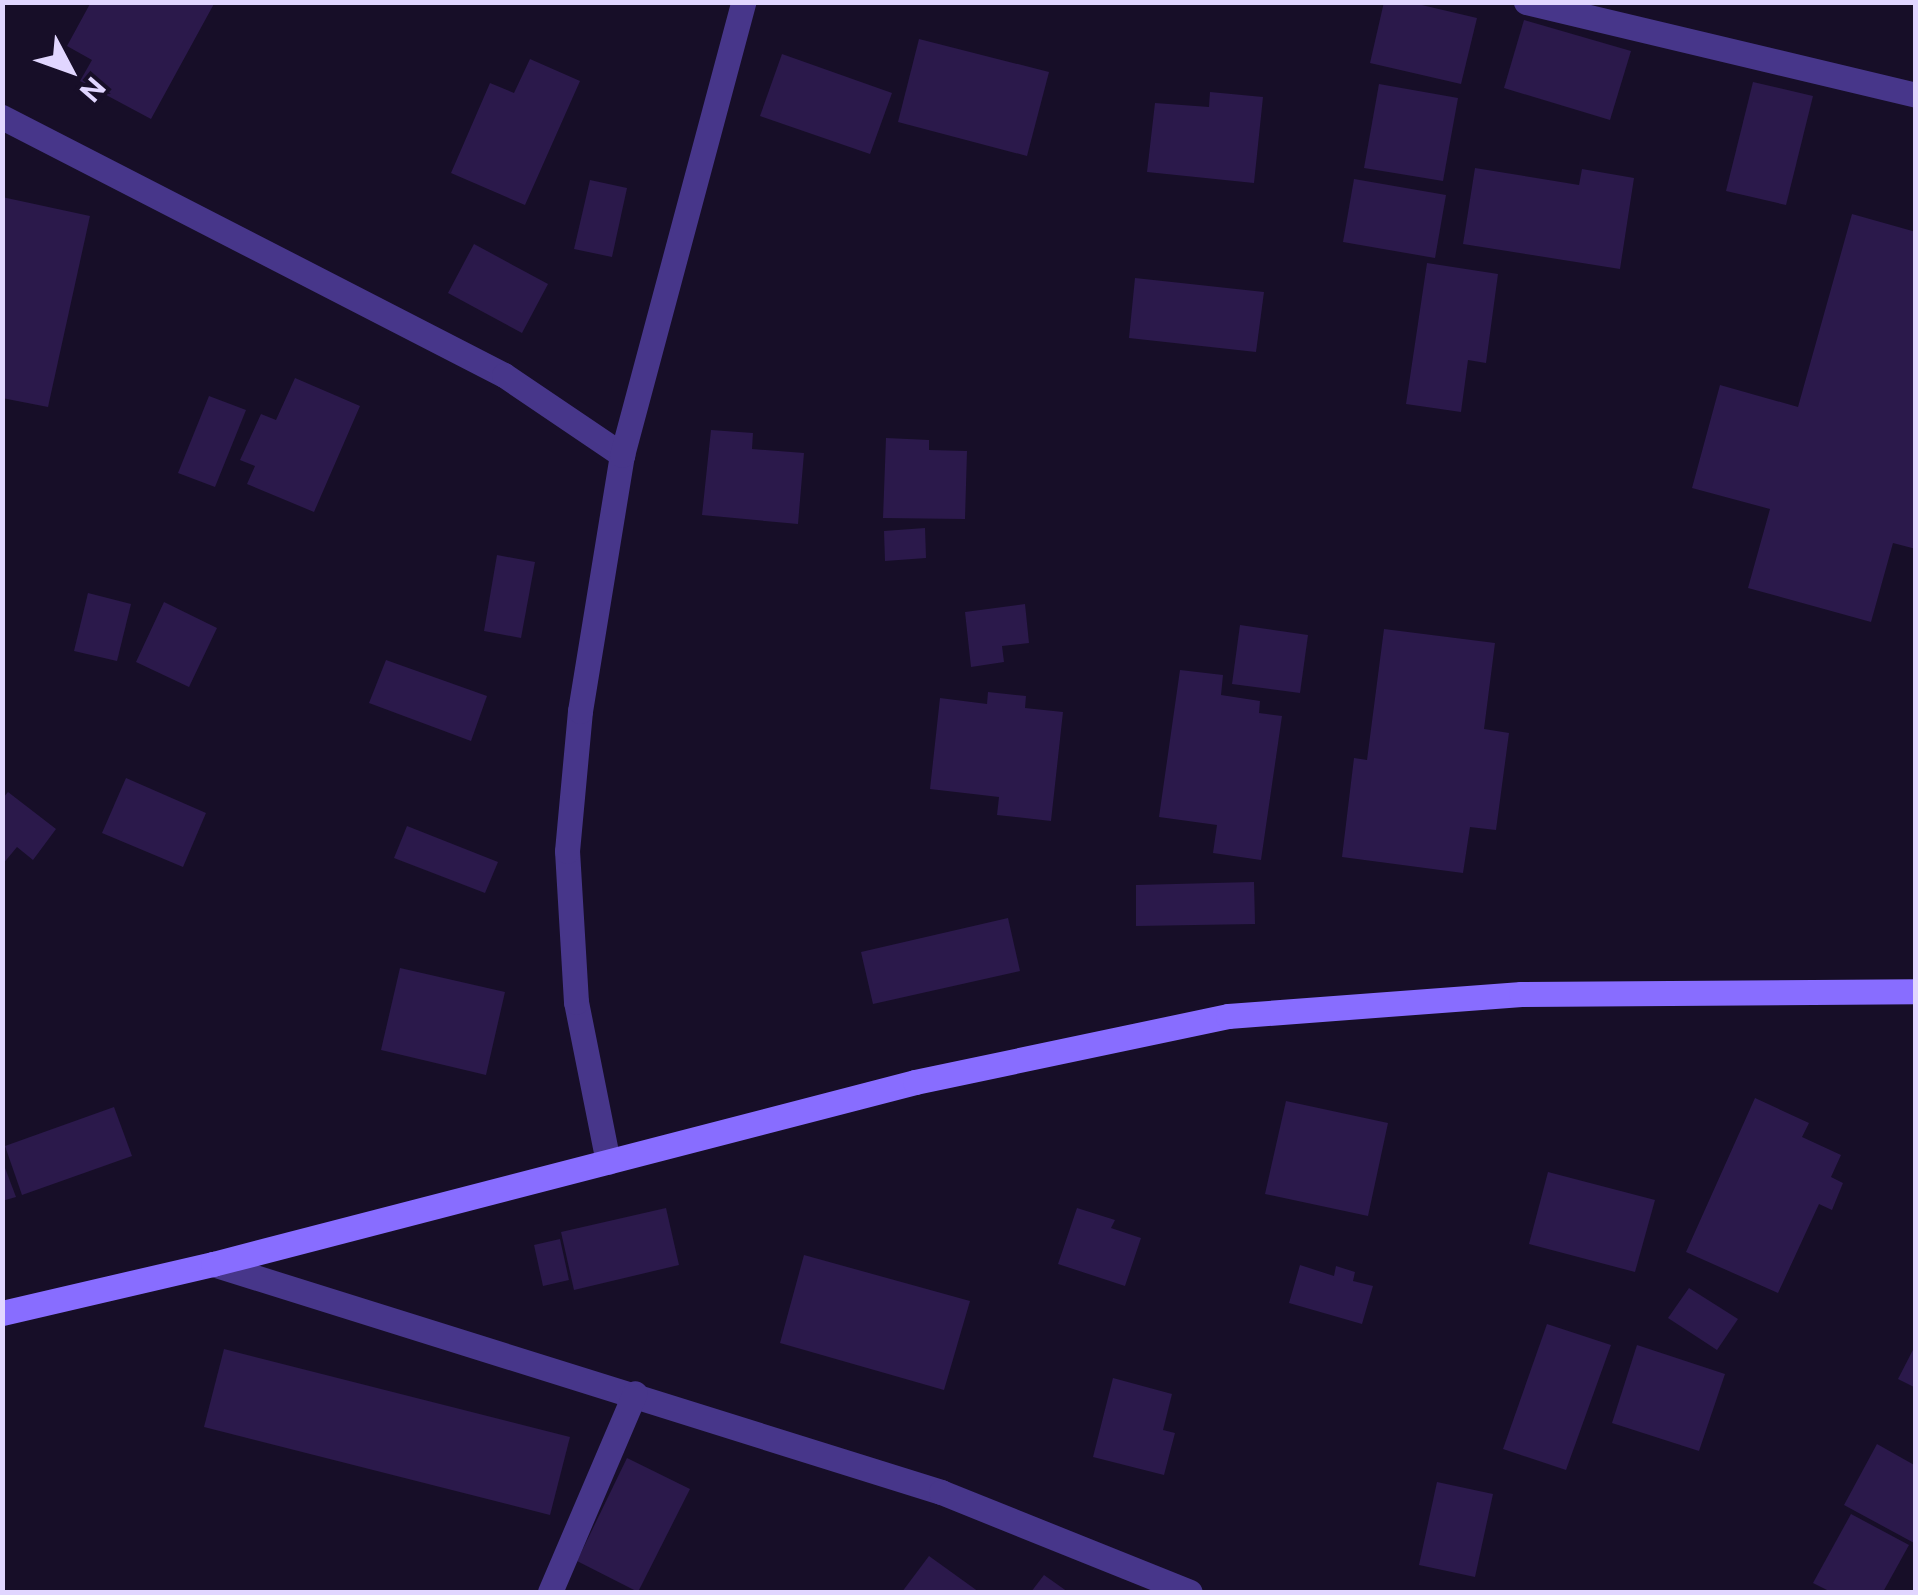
<!DOCTYPE html>
<style>
body{margin:0}
#map{position:relative;width:1918px;height:1595px;overflow:hidden;background:#170e28;font-family:"Public Sans",sans-serif}
div>[style]{position:absolute}
[style*='--x']{left:calc(var(--x)*1px);top:calc(var(--y)*1px);width:calc(var(--w)*1px);rotate:calc(var(--a)*1deg)}
.building>*{inset:0;background:#2b194b}
.street>*{height:25px;margin:-12.5px;padding:0 12.5px;transform-origin:12.5px;border-radius:12.5px;background:#47368a}
.secondary>*{height:25px;margin:-12.5px;padding:0 12.5px;transform-origin:12.5px;border-radius:12.5px;background:#886dff}
span{translate:-50% -50%;white-space:nowrap;text-align:center;line-height:1.15;-webkit-text-stroke:8px #170e28;paint-order:stroke}
.frame{position:absolute;inset:0;border:5px solid #e1d6ff;pointer-events:none}
.north{position:absolute;left:20px;top:20px;width:100px;height:100px;-webkit-text-stroke:8px #170e28;paint-order:stroke;rotate:131deg;font-size:28px;font-weight:700;line-height:40px;text-align:center;color:#e1d6ff}
.north::after{content:'';display:block;margin:auto;width:35px;height:45px;background:#e1d6ff;clip-path:polygon(50% 0,100% 100%,50% 72%,0 100%)}
</style>
<div id="map">
<div class="building">
<i style="clip-path:polygon(91px 2px,215px 2px,151px 119px,80px 81px,92px 60px,67px 46px)"></i>
<i style="clip-path:polygon(1384px 2px,1409px 2px,1477px 18px,1461px 84px,1370px 63px)"></i>
<i style="clip-path:polygon(1524px 20px,1631px 51px,1610px 120px,1504px 88px)"></i>
<i style="clip-path:polygon(919px 39px,1049px 72px,1027px 156px,898px 122px)"></i>
<i style="clip-path:polygon(782px 54px,892px 93px,870px 154px,760px 116px)"></i>
<i style="clip-path:polygon(530px 59px,580px 81px,525px 205px,451px 173px,490px 83px,514px 93px)"></i>
<i style="clip-path:polygon(1753px 82px,1813px 96px,1786px 205px,1726px 191px)"></i>
<i style="clip-path:polygon(1379px 84px,1458px 98px,1443px 181px,1364px 168px)"></i>
<i style="clip-path:polygon(1210px 92px,1263px 97px,1254px 183px,1147px 172px,1155px 103px,1209px 107px)"></i>
<i style="clip-path:polygon(1475px 168px,1579px 185px,1582px 169px,1634px 178px,1620px 269px,1463px 244px)"></i>
<i style="clip-path:polygon(1354px 179px,1446px 195px,1435px 258px,1343px 242px)"></i>
<i style="clip-path:polygon(590px 180px,627px 188px,612px 257px,574px 249px)"></i>
<i style="clip-path:polygon(2px 197px,90px 216px,48px 407px,2px 398px)"></i>
<i style="clip-path:polygon(1852px 214px,1916px 232px,1916px 549px,1893px 543px,1871px 622px,1748px 588px,1770px 509px,1692px 488px,1720px 385px,1798px 407px)"></i>
<i style="clip-path:polygon(474px 244px,548px 284px,522px 333px,448px 293px)"></i>
<i style="clip-path:polygon(1427px 263px,1498px 274px,1486px 363px,1468px 360px,1461px 412px,1406px 404px)"></i>
<i style="clip-path:polygon(1135px 278px,1264px 292px,1256px 352px,1129px 338px)"></i>
<i style="clip-path:polygon(295px 378px,360px 406px,314px 512px,247px 484px,255px 466px,240px 460px,261px 414px,276px 420px)"></i>
<i style="clip-path:polygon(209px 396px,246px 410px,215px 487px,178px 473px)"></i>
<i style="clip-path:polygon(711px 430px,753px 433px,752px 449px,804px 453px,798px 524px,702px 515px)"></i>
<i style="clip-path:polygon(886px 438px,929px 440px,929px 450px,967px 451px,965px 519px,883px 518px)"></i>
<i style="clip-path:polygon(925px 528px,926px 558px,885px 561px,884px 531px)"></i>
<i style="clip-path:polygon(497px 555px,535px 562px,521px 638px,484px 631px)"></i>
<i style="clip-path:polygon(88px 593px,131px 604px,117px 661px,74px 651px)"></i>
<i style="clip-path:polygon(164px 602px,217px 628px,189px 687px,136px 662px)"></i>
<i style="clip-path:polygon(1025px 604px,1029px 643px,1002px 646px,1004px 662px,971px 667px,965px 612px)"></i>
<i style="clip-path:polygon(1240px 625px,1308px 635px,1300px 693px,1232px 684px)"></i>
<i style="clip-path:polygon(1384px 629px,1495px 643px,1484px 729px,1509px 733px,1496px 830px,1470px 827px,1463px 873px,1342px 857px,1354px 758px,1367px 760px)"></i>
<i style="clip-path:polygon(386px 660px,487px 696px,471px 741px,369px 703px)"></i>
<i style="clip-path:polygon(1180px 670px,1223px 675px,1221px 695px,1260px 701px,1259px 713px,1282px 716px,1261px 860px,1213px 853px,1217px 825px,1159px 817px)"></i>
<i style="clip-path:polygon(988px 692px,1026px 696px,1025px 708px,1063px 712px,1051px 821px,997px 815px,999px 797px,930px 789px,940px 698px,987px 704px)"></i>
<i style="clip-path:polygon(126px 778px,206px 813px,183px 867px,102px 833px)"></i>
<i style="clip-path:polygon(8px 792px,56px 829px,33px 860px,17px 847px,2px 865px,2px 799px)"></i>
<i style="clip-path:polygon(407px 826px,498px 862px,485px 893px,394px 858px)"></i>
<i style="clip-path:polygon(1254px 882px,1255px 924px,1136px 926px,1136px 885px)"></i>
<i style="clip-path:polygon(1008px 918px,1020px 971px,873px 1004px,861px 952px)"></i>
<i style="clip-path:polygon(400px 968px,505px 992px,486px 1075px,381px 1050px)"></i>
<i style="clip-path:polygon(1755px 1098px,1809px 1123px,1802px 1137px,1841px 1155px,1831px 1177px,1843px 1183px,1832px 1210px,1819px 1204px,1778px 1293px,1686px 1252px)"></i>
<i style="clip-path:polygon(1286px 1101px,1388px 1123px,1368px 1216px,1265px 1194px)"></i>
<i style="clip-path:polygon(114px 1107px,132px 1156px,22px 1195px,5px 1146px)"></i>
<i style="clip-path:polygon(2px 1160px,16px 1197px,2px 1201px)"></i>
<i style="clip-path:polygon(1548px 1172px,1655px 1200px,1635px 1272px,1529px 1244px)"></i>
<i style="clip-path:polygon(666px 1208px,679px 1265px,574px 1290px,561px 1232px)"></i>
<i style="clip-path:polygon(1077px 1208px,1115px 1220px,1111px 1228px,1141px 1238px,1125px 1286px,1058px 1264px)"></i>
<i style="clip-path:polygon(560px 1239px,569px 1280px,543px 1286px,534px 1245px)"></i>
<i style="clip-path:polygon(804px 1255px,970px 1301px,944px 1390px,780px 1343px)"></i>
<i style="clip-path:polygon(1300px 1265px,1334px 1276px,1336px 1266px,1355px 1272px,1353px 1281px,1373px 1286px,1362px 1324px,1289px 1303px)"></i>
<i style="clip-path:polygon(1689px 1288px,1738px 1319px,1717px 1350px,1668px 1318px)"></i>
<i style="clip-path:polygon(1547px 1324px,1611px 1345px,1566px 1470px,1503px 1449px)"></i>
<i style="clip-path:polygon(1916px 1344px,1916px 1388px,1898px 1379px)"></i>
<i style="clip-path:polygon(1637px 1345px,1725px 1374px,1699px 1451px,1612px 1423px)"></i>
<i style="clip-path:polygon(224px 1349px,570px 1437px,550px 1515px,204px 1427px)"></i>
<i style="clip-path:polygon(1113px 1378px,1172px 1394px,1163px 1430px,1175px 1433px,1164px 1475px,1093px 1457px)"></i>
<i style="clip-path:polygon(1877px 1444px,1916px 1466px,1916px 1544px,1844px 1505px)"></i>
<i style="clip-path:polygon(627px 1458px,690px 1489px,638px 1592px,577px 1561px)"></i>
<i style="clip-path:polygon(1437px 1482px,1493px 1494px,1475px 1577px,1419px 1565px)"></i>
<i style="clip-path:polygon(1851px 1514px,1909px 1545px,1883px 1592px,1831px 1592px,1813px 1583px)"></i>
<i style="clip-path:polygon(929px 1556px,979px 1592px,902px 1592px)"></i>
<i style="clip-path:polygon(1044px 1575px,1068px 1592px,1031px 1592px)"></i>
</div>
<div class="street">
<i style="--x:1526;--y:2;--w:401;--a:13.4"></i>
<i style="--x:2;--y:117;--w:564;--a:27.2"></i>
<i style="--x:504;--y:375;--w:143;--a:34.1"></i>
<i style="--x:608;--y:1162;--w:163;--a:-101.3"></i>
<i style="--x:576;--y:1002;--w:151;--a:-93.4"></i>
<i style="--x:567;--y:851;--w:141;--a:-84.7"></i>
<i style="--x:580;--y:711;--w:259;--a:-80.7"></i>
<i style="--x:622;--y:455;--w:469;--a:-75"></i>
<i style="--x:213;--y:1264;--w:763;--a:17.39"></i>
<i style="--x:941;--y:1492;--w:268;--a:21.9"></i>
<i style="--x:550;--y:1592;--w:216;--a:-66.9"></i>
</div>
<div class="secondary">
<i style="--x:2;--y:1313;--w:217;--a:-13.1"></i>
<i style="--x:213;--y:1264;--w:725;--a:-14.53"></i>
<i style="--x:915;--y:1082;--w:320;--a:-11.9"></i>
<i style="--x:1228;--y:1016;--w:294;--a:-4.3"></i>
<i style="--x:1521;--y:994;--w:395;--a:-0.4"></i>
</div>
<div class="frame"></div>
<div class="north">N</div>
</div>
